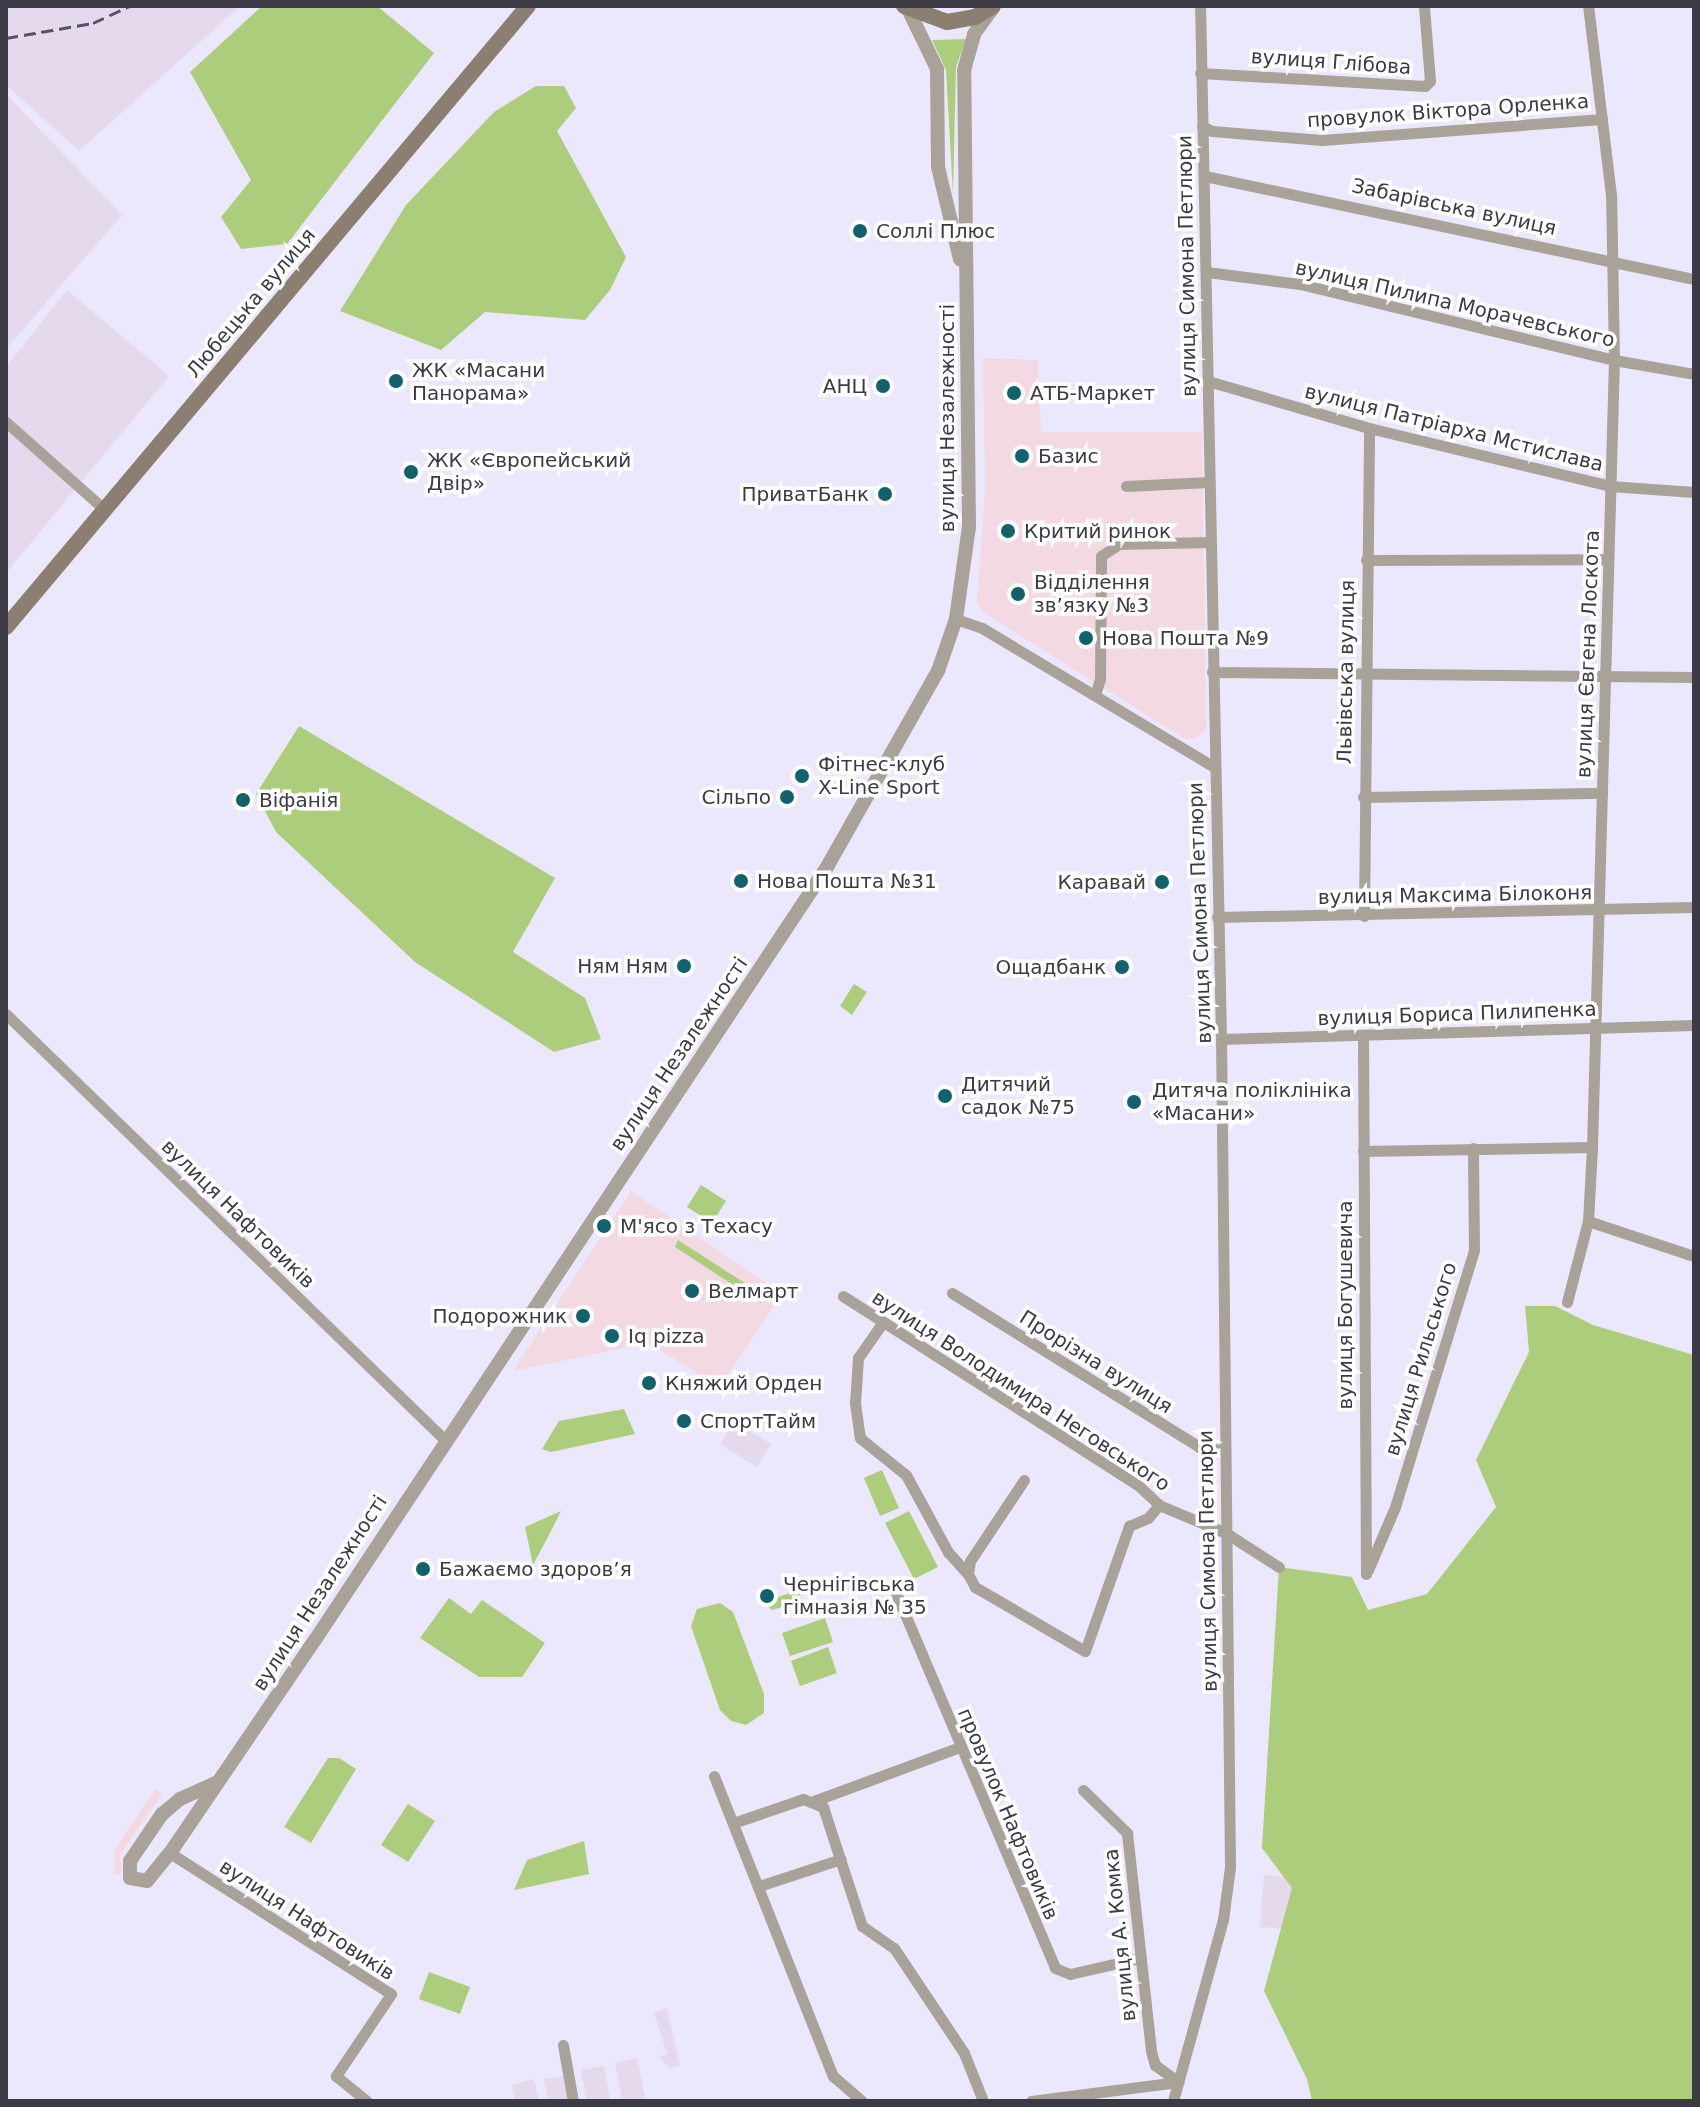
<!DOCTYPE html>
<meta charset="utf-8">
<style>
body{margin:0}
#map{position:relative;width:1700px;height:2107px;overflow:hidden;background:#ebe8fd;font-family:"DejaVu Sans",sans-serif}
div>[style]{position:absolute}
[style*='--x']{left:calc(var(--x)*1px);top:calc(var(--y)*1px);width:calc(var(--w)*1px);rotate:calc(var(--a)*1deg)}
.commercial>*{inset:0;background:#f3d9e2}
.industrial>*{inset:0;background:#e5d9ed}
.green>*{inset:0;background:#accd7c}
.minor>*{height:11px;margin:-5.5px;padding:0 5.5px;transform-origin:5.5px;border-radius:5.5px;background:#a9a299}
.tertiary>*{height:14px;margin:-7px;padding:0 7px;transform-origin:7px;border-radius:7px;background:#a9a299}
.secondary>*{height:16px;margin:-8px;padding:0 8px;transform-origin:8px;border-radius:8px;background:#8a7f71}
.rail>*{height:3px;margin-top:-1.5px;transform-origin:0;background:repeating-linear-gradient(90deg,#56545f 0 12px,transparent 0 18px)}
.dots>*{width:22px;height:22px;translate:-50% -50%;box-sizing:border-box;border:4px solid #fff;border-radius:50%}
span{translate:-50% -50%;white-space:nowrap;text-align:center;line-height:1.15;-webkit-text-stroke:7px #fff;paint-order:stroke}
.street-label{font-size:20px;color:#3c3a44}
.poi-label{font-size:20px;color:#3c3a44}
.left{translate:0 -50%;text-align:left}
.right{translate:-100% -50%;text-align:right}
.frame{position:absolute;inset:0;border:8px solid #3c3a44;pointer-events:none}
</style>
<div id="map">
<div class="commercial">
<i style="clip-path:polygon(983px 358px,1038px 360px,1041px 432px,1202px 432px,1206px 729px,1196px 738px,1185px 739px,984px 613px,977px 603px,985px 490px)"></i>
<i style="clip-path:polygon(631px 1191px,782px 1294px,720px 1387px,648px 1343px,513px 1371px)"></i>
<i style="clip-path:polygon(155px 1789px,162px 1794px,120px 1855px,122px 1873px,114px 1875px,115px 1849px)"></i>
</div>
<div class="industrial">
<i style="clip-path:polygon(13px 6px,240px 6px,79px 151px,6px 85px,6px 9px)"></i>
<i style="clip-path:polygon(6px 94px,122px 215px,6px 349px)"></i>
<i style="clip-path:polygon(67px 290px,169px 376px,6px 573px,6px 367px)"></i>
<i style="clip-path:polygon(734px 1422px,771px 1444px,757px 1467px,720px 1444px)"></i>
<i style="clip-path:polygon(1264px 1875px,1308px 1879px,1304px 1930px,1260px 1927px)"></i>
<i style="clip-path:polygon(667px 2008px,680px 2066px,670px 2069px,659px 2057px,667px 2054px,654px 2012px)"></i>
<i style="clip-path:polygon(637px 2058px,646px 2101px,622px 2101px,615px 2063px)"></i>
<i style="clip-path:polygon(604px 2066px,610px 2101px,587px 2101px,581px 2070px)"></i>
<i style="clip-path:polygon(567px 2075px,572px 2101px,548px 2101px,544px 2079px)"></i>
<i style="clip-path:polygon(534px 2079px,539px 2101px,515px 2101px,512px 2085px)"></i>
</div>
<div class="green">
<i style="clip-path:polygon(262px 6px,377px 6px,434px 53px,287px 244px,241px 249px,221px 217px,251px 180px,190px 72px)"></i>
<i style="clip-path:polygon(966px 39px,956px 67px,953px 194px,946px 70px,932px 40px)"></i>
<i style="clip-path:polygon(536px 86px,564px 86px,576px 108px,557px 131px,626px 257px,610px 290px,585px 320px,485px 312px,441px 350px,340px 311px,406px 205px,494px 112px)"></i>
<i style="clip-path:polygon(299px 726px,555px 878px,513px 952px,585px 998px,601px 1039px,554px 1052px,415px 962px,276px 832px,256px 794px)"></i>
<i style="clip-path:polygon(854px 984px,867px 992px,852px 1015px,840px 1006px)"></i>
<i style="clip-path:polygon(701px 1185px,726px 1201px,712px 1223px,687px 1207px)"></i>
<i style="clip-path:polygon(678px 1240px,763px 1295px,761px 1303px,675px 1247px)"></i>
<i style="clip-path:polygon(1525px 1306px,1555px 1306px,1593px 1325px,1694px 1355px,1694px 2101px,1312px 2101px,1307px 2079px,1264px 1991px,1292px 1888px,1262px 1848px,1279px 1567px,1352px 1577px,1368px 1610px,1427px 1594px,1496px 1507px,1476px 1460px,1529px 1352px)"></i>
<i style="clip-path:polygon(624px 1409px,635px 1434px,551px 1452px,542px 1449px,559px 1421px)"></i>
<i style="clip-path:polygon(882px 1470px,899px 1508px,880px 1516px,864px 1478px)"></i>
<i style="clip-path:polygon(561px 1511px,549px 1535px,533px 1565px,525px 1527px)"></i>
<i style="clip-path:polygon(909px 1511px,938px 1567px,914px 1579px,885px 1523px)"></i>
<i style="clip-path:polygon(799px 1590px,802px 1601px,772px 1610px,763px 1602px)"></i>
<i style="clip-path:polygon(449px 1598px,471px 1614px,482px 1600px,545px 1643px,522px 1677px,479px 1677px,420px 1638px)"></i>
<i style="clip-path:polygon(720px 1603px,733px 1612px,764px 1694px,764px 1713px,746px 1725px,731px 1721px,720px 1710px,691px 1626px,697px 1609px)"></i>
<i style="clip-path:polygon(825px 1618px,833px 1642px,790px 1656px,782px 1633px)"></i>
<i style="clip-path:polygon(828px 1647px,837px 1673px,800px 1686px,791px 1661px)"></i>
<i style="clip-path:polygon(328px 1758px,339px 1758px,356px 1769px,311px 1843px,284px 1827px)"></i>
<i style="clip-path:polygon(408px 1804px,435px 1821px,408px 1862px,381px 1845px)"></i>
<i style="clip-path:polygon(584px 1841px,589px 1874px,514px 1890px,527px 1860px)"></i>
<i style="clip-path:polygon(429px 1972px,470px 1987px,460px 2014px,419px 1999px)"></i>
</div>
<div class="minor">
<i style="--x:1200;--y:73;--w:225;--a:3.3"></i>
<i style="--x:1425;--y:86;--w:7;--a:-45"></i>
<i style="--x:1430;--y:81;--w:75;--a:-94.6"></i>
<i style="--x:1202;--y:126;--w:11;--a:27"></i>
<i style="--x:1212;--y:131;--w:110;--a:4.7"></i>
<i style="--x:1322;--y:140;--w:281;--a:-4.3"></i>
<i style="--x:1205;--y:176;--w:500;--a:11.9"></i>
<i style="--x:1207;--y:272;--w:94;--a:7.4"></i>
<i style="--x:1300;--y:284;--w:323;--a:13.6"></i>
<i style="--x:1614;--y:360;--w:81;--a:9.9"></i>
<i style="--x:1208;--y:381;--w:168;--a:16.3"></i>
<i style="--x:1369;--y:428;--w:248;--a:13.5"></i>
<i style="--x:1610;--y:486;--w:84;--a:4.1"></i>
<i style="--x:6;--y:422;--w:130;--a:41.6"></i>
<i style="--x:1126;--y:486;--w:83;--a:-2.8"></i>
<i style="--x:1366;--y:560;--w:242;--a:-0.2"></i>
<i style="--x:956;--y:619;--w:28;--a:19"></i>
<i style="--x:982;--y:628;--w:270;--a:30.9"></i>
<i style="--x:1212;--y:672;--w:482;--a:0.6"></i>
<i style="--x:1095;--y:695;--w:17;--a:-73"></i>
<i style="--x:1100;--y:679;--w:123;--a:-89.5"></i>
<i style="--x:1101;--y:556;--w:22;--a:-34"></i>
<i style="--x:1119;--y:544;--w:91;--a:-1.3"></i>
<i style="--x:1363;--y:797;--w:239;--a:-1"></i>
<i style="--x:1364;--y:916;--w:488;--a:-89.4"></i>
<i style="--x:1217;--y:917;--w:477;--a:-1.2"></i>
<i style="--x:6;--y:1014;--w:612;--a:44.14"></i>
<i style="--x:1363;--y:1036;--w:538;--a:89.68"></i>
<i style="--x:1221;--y:1039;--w:473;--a:-1.7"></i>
<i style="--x:1363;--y:1151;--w:229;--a:-1"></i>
<i style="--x:1588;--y:1221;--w:112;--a:18.3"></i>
<i style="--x:952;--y:1293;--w:291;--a:31.9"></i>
<i style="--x:1199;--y:1447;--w:26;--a:7"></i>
<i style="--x:843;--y:1296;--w:353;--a:32.7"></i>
<i style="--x:1140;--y:1487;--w:26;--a:43"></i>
<i style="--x:1159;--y:1505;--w:73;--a:22.7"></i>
<i style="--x:1226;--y:1533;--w:63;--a:32.7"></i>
<i style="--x:1567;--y:1302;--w:84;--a:-75.5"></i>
<i style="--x:1588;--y:1221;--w:74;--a:-86.9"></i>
<i style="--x:1592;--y:1147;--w:787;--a:-88.4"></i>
<i style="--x:1614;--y:360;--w:165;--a:-91"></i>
<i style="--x:1611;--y:195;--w:190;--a:-96.9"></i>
<i style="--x:883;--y:1322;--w:44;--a:124.8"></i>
<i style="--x:858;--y:1358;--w:45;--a:93.8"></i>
<i style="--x:855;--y:1403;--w:35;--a:82"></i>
<i style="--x:860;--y:1438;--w:59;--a:38.8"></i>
<i style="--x:906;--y:1475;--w:88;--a:61.4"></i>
<i style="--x:948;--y:1552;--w:30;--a:48"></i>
<i style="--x:1024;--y:1480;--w:97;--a:123.7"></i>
<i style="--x:970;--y:1561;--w:13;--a:99"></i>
<i style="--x:968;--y:1574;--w:15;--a:62"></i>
<i style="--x:975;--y:1587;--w:127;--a:30.2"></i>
<i style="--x:1085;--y:1651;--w:133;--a:-70.6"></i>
<i style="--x:1129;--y:1526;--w:21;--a:-23"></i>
<i style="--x:1148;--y:1518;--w:17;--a:-50"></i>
<i style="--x:1368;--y:1570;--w:69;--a:-66.8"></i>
<i style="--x:1395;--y:1507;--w:269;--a:-72.9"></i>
<i style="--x:1474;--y:1250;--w:102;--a:-90.6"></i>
<i style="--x:896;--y:1593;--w:407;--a:67"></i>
<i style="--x:1055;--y:1968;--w:16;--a:22"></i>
<i style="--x:1070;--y:1974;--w:72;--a:-12.9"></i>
<i style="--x:714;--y:1776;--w:323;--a:68.4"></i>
<i style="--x:833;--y:2076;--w:38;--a:41"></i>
<i style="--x:1083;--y:1790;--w:62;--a:44.3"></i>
<i style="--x:1127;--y:1833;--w:219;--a:83.7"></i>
<i style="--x:1151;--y:2051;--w:15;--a:74"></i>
<i style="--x:1155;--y:2065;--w:29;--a:36"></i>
<i style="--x:811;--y:1802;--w:159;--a:-20.3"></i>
<i style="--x:736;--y:1822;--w:71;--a:-18.9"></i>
<i style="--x:803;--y:1799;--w:22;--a:22"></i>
<i style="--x:823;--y:1807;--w:125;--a:71.9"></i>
<i style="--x:862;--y:1926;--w:39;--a:35"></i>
<i style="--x:894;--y:1948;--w:126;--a:56.3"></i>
<i style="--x:964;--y:2053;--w:52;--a:68.4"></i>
<i style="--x:170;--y:1853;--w:262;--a:32.5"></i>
<i style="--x:391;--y:1994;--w:99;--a:123.9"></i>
<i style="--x:336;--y:2076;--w:40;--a:39"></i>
<i style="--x:759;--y:1886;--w:86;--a:-18.2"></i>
<i style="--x:563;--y:2045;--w:57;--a:79.9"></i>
<i style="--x:1031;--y:2101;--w:148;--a:-7.4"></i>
<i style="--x:1173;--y:2101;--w:188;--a:-74.6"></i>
<i style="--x:1223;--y:1920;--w:53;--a:-82.5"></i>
<i style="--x:1230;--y:1867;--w:828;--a:-90.62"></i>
<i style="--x:1221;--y:1039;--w:1033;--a:-91.16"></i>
</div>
<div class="tertiary">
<i style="--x:908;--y:9;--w:67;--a:64.2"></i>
<i style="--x:937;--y:69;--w:98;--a:89.4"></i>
<i style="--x:938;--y:167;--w:95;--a:76.6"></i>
<i style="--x:218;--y:1782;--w:42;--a:155.9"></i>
<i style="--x:180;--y:1799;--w:23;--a:140"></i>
<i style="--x:162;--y:1814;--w:57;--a:124.2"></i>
<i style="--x:130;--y:1861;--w:17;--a:90"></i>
<i style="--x:130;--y:1878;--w:17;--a:10"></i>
<i style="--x:147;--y:1881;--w:36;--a:-51"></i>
<i style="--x:170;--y:1853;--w:258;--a:-55.8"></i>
<i style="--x:315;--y:1640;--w:927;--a:-56.48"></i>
<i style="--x:827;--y:867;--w:225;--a:-60.5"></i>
<i style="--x:938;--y:671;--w:55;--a:-70.9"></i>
<i style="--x:956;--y:619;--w:93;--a:-82"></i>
<i style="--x:969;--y:527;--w:457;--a:-90.6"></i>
<i style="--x:964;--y:70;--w:37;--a:-74"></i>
<i style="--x:974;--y:34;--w:32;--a:-54"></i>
</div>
<div class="secondary">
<i style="--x:904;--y:6;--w:46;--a:20.4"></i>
<i style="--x:947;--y:22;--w:28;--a:-10"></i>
<i style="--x:975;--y:17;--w:21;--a:-31"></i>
<i style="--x:6;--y:627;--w:811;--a:-49.95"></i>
</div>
<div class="rail">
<i style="--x:6;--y:38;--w:88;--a:-9.8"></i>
<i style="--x:93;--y:23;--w:40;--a:-25"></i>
</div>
<div class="dots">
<i style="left:860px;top:231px;background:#13616b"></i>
<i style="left:396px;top:381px;background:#13616b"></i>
<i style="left:883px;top:386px;background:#13616b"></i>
<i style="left:1014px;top:393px;background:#13616b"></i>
<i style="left:1022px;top:456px;background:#13616b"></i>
<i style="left:411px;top:472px;background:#13616b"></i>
<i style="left:885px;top:494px;background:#13616b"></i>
<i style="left:1008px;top:531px;background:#13616b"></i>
<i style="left:1018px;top:594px;background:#13616b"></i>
<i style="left:1086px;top:638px;background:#13616b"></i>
<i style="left:802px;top:776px;background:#13616b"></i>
<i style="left:787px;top:797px;background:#13616b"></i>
<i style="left:243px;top:800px;background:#13616b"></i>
<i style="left:741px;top:881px;background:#13616b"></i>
<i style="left:1162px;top:882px;background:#13616b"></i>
<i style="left:684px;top:966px;background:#13616b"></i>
<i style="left:1122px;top:967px;background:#13616b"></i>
<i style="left:945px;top:1096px;background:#13616b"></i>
<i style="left:1134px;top:1102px;background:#13616b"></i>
<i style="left:604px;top:1226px;background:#13616b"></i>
<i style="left:692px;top:1291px;background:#13616b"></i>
<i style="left:583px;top:1316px;background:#13616b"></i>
<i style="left:612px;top:1336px;background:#13616b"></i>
<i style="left:649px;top:1383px;background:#13616b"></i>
<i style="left:684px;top:1421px;background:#13616b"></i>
<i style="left:423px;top:1569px;background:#13616b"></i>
<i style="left:767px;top:1596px;background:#13616b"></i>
</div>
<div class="street-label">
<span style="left:1331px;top:62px;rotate:4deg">вулиця Глібова</span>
<span style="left:1448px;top:111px;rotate:-4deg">провулок Віктора Орленка</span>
<span style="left:1454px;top:207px;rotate:12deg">Забарівська вулиця</span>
<span style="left:1187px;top:266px;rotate:-91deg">вулиця Симона Петлюри</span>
<span style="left:251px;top:303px;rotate:-50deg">Любецька вулиця</span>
<span style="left:1455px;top:304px;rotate:13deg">вулиця Пилипа Морачевського</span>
<span style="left:947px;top:418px;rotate:-90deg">вулиця Незалежності</span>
<span style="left:1454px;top:428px;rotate:14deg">вулиця Патріарха Мстислава</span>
<span style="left:1588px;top:654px;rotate:-88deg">вулиця Євгена Лоскота</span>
<span style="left:1346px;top:672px;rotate:-89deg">Львівська вулиця</span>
<span style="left:1455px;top:895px;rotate:-1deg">вулиця Максима Білоконя</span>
<span style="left:1200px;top:913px;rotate:-92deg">вулиця Симона Петлюри</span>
<span style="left:1457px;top:1014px;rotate:-2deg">вулиця Бориса Пилипенка</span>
<span style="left:679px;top:1054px;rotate:-56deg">вулиця Незалежності</span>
<span style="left:238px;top:1214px;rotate:44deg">вулиця Нафтовиків</span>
<span style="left:1345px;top:1305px;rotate:-90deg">вулиця Богушевича</span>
<span style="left:1421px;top:1359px;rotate:-73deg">вулиця Рильського</span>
<span style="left:1096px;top:1362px;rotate:32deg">Прорізна вулиця</span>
<span style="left:1021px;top:1391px;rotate:33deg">вулиця Володимира Неговського</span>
<span style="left:1208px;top:1561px;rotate:-91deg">вулиця Симона Петлюри</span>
<span style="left:320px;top:1593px;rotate:-57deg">вулиця Незалежності</span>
<span style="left:1008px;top:1814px;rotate:67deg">провулок Нафтовиків</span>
<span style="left:307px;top:1920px;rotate:33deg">вулиця Нафтовиків</span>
<span style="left:1120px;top:1935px;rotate:-96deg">вулиця А. Комка</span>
</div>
<div class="poi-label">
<span class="left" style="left:876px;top:231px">Соллі Плюс</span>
<span class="left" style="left:412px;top:382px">ЖК «Масани<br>Панорама»</span>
<span class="right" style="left:867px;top:386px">АНЦ</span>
<span class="left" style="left:1030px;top:393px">АТБ-Маркет</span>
<span class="left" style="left:1038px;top:456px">Базис</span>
<span class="left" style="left:427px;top:472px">ЖК «Європейський<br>Двір»</span>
<span class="right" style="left:869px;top:494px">ПриватБанк</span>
<span class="left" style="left:1024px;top:531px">Критий ринок</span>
<span class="left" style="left:1034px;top:594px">Відділення<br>зв’язку №3</span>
<span class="left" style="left:1102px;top:638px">Нова Пошта №9</span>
<span class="left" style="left:818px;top:776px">Фітнес-клуб<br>X-Line Sport</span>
<span class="right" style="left:771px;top:797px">Сільпо</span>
<span class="left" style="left:259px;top:800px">Віфанія</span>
<span class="left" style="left:757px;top:881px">Нова Пошта №31</span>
<span class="right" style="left:1146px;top:882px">Каравай</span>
<span class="right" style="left:668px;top:966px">Ням Ням</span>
<span class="right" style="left:1106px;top:967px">Ощадбанк</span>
<span class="left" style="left:961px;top:1096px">Дитячий<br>садок №75</span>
<span class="left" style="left:1152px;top:1102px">Дитяча поліклініка<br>«Масани»</span>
<span class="left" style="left:620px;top:1226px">М'ясо з Техасу</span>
<span class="left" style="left:708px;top:1291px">Велмарт</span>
<span class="right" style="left:567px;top:1316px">Подорожник</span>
<span class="left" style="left:628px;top:1336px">Iq pizza</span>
<span class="left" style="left:665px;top:1383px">Княжий Орден</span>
<span class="left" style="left:700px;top:1421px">СпортТайм</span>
<span class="left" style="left:439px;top:1569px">Бажаємо здоров’я</span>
<span class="left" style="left:783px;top:1596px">Чернігівська<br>гімназія № 35</span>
</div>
<div class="frame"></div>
</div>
